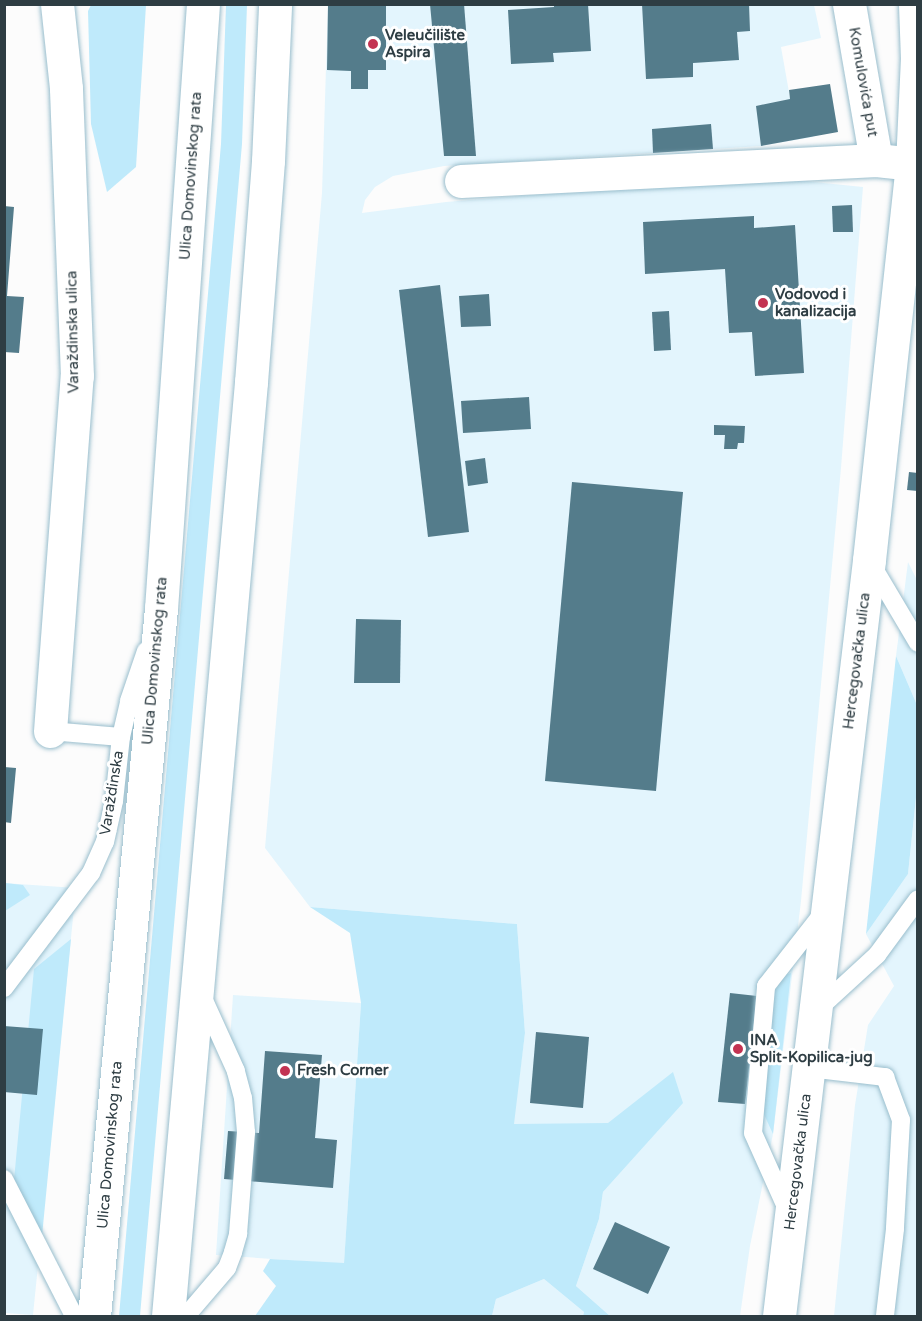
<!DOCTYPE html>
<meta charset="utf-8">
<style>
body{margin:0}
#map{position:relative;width:922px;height:1321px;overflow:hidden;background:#fcfcfc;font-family:"Varela Round",sans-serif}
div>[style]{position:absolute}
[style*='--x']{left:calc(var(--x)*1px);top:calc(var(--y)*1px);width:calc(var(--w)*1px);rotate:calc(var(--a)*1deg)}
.built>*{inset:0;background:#e3f5fd}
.green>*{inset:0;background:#bfeafb}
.building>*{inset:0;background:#547c8b}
.roads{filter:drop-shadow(0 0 2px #99becd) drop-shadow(0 0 2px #99becd)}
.lane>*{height:18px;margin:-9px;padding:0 9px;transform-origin:9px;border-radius:9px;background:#fff}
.street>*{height:33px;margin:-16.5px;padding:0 16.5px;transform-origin:16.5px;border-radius:16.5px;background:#fff}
.secondary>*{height:33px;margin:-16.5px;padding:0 16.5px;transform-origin:16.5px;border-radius:16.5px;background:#fff}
.dots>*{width:16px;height:16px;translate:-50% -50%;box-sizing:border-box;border:3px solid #fff;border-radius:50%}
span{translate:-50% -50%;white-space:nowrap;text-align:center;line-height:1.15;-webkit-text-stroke:6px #fff;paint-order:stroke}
.poi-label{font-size:15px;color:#2e3d43;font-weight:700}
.left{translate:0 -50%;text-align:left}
.street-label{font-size:15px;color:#2e3d43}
.frame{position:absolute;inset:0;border:6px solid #2e3d43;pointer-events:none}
</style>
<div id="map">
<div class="built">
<i style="clip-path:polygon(328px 5px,814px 5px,821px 38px,781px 47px,792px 109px,805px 114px,813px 137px,761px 146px,444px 166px,393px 176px,375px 187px,365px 200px,362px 213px,446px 202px,580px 191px,794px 180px,863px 187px,841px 468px,801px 901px,773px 1134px,750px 1246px,740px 1316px,610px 1316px,576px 1286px,599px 1219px,603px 1192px,663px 1125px,513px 1124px,525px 1033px,517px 924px,310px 907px,265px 848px,322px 193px)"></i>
<i style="clip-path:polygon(908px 562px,917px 580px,917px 705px,896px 656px)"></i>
<i style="clip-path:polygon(917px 788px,917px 1316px,834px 1316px,855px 1105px,868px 1025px,894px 986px,866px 934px,908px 874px)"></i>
<i style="clip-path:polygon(4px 883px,76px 888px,33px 1315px,5px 1313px)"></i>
<i style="clip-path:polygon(233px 995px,361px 1003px,344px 1264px,216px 1255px)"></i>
<i style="clip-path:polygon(544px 1279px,584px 1312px,583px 1316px,492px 1316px,496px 1299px)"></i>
</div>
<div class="green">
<i style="clip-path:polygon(91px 5px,146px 5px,136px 167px,107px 192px,91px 124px,88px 11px)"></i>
<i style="clip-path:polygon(226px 5px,247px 5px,242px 144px,140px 1316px,119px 1316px,221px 144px)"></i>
<i style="clip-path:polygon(896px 656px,917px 705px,917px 788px,908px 874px,866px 934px)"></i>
<i style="clip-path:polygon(5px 883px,23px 885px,30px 895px,5px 911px)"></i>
<i style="clip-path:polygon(310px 907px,517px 924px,525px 1033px,514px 1124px,608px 1123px,673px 1072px,683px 1103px,603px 1192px,599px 1219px,576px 1286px,610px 1316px,583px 1316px,584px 1312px,544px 1279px,496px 1299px,492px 1316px,255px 1316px,276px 1286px,263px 1271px,270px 1259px,344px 1263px,361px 1003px,350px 933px)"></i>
<i style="clip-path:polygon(71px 939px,42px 1236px,14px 1180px,34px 969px)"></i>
<i style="clip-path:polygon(791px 973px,773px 1134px,762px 1110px,772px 995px,785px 975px)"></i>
</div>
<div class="building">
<i style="clip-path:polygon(328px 4px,386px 4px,386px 70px,368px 70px,368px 89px,351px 89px,351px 71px,327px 70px)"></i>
<i style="clip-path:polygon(430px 4px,464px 4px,476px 156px,444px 156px)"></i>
<i style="clip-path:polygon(554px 4px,588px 4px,591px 51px,553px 53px,554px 62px,511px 64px,508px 10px,554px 7px)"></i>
<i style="clip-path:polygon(642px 4px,749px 4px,750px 31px,737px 32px,739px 60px,693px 63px,693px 77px,646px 79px)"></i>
<i style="clip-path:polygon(830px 84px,838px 132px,761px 146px,756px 106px,790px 99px,789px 90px)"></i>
<i style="clip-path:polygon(711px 124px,713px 149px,653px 153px,652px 129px)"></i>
<i style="clip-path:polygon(852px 205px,853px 232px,833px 232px,832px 206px)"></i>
<i style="clip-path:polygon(4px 206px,14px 207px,7px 296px,24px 297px,19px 353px,4px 352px)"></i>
<i style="clip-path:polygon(754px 216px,754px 228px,795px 225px,804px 373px,755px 376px,752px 332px,729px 333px,725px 269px,645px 274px,643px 222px)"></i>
<i style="clip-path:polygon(440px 285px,469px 532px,428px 537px,399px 290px)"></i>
<i style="clip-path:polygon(489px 294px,491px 326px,461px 327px,459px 296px)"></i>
<i style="clip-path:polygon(669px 311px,671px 350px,654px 351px,652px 312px)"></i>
<i style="clip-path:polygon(529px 397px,531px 429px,463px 433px,461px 401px)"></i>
<i style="clip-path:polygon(714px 425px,745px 426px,744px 443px,738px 443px,737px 449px,724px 449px,725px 435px,714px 435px)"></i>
<i style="clip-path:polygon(485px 458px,488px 483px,468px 486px,465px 461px)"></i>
<i style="clip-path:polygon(909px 472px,918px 473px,918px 491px,907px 490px)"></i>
<i style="clip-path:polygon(572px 482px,683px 492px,656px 791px,545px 781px)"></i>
<i style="clip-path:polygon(356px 619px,401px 620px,400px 683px,354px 683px)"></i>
<i style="clip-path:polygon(4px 767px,16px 768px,11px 823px,4px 822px)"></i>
<i style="clip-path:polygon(730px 993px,757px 996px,745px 1104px,718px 1102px)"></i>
<i style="clip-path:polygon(4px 1026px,43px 1029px,37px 1095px,4px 1092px)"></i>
<i style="clip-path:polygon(536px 1032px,589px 1037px,583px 1108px,530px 1103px)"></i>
<i style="clip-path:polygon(265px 1051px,322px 1055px,315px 1138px,337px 1140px,333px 1188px,224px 1179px,228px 1131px,259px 1133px)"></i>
<i style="clip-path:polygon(615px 1222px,670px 1247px,648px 1294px,593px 1269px)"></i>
</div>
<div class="roads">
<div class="lane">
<i style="--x:870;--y:562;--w:94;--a:59.3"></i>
<i style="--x:50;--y:731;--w:71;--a:4.8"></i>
<i style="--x:4;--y:988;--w:144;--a:-52.9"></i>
<i style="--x:91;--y:873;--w:34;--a:-66"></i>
<i style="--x:105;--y:842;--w:42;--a:-77.6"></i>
<i style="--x:114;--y:801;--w:64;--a:-83.8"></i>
<i style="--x:121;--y:737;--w:37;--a:-77"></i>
<i style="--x:129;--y:701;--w:53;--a:-71.2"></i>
<i style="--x:816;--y:1011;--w:83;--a:-42.6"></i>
<i style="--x:877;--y:955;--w:69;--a:-53.8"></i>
<i style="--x:809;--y:1068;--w:77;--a:6.8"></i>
<i style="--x:885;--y:1077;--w:46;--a:69.6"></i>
<i style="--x:901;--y:1120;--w:109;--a:93.2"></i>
<i style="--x:895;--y:1229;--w:88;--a:96.6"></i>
<i style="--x:4;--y:1179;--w:154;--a:62.9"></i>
<i style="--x:787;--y:1209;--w:83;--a:-114.1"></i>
<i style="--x:753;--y:1133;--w:148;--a:-84.9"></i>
<i style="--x:766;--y:986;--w:93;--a:-52"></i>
<i style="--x:186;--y:1316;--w:63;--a:-49.5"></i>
<i style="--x:227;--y:1268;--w:17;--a:-69"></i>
<i style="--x:233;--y:1252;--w:19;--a:-74"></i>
<i style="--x:238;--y:1234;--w:102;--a:-85.5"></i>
<i style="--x:246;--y:1132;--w:34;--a:-95"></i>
<i style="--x:243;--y:1098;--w:28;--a:-105"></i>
<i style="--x:236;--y:1071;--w:82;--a:-114.4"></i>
</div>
<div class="street">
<i style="--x:849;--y:4;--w:158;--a:80.2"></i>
<i style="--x:461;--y:181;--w:416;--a:-2.9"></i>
<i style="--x:876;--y:160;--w:36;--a:6"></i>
<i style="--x:50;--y:731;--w:356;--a:-85.7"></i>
<i style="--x:77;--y:376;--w:288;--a:-92.2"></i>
<i style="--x:66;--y:88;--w:84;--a:-96.1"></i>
<i style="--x:779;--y:1316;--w:761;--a:-83.21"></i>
<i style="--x:869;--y:560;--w:398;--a:-83.8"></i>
<i style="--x:912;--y:164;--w:105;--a:-87.3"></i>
<i style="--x:917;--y:59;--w:55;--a:-92.1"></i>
</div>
<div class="secondary">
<i style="--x:94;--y:1316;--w:710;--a:-84.59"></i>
<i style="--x:161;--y:609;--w:606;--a:-86.03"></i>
<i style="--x:168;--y:1316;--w:938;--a:-84.92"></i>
<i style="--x:251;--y:382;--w:222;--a:-85.6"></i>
<i style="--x:268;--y:161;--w:157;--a:-87.4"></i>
</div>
</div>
<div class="dots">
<i style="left:373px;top:44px;background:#c33352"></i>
<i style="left:763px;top:303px;background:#c33352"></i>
<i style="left:738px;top:1049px;background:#c33352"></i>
<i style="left:285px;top:1071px;background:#c33352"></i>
</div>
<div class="poi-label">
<span class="left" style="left:385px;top:44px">Veleučilište<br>Aspira</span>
<span class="left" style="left:775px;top:303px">Vodovod i<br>kanalizacija</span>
<span class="left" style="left:750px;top:1049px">INA<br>Split-Kopilica-jug</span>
<span class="left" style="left:297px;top:1071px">Fresh Corner</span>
</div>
<div class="street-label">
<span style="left:863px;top:82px;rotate:80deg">Komulovića put</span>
<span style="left:191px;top:176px;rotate:-86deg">Ulica Domovinskog rata</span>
<span style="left:73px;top:332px;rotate:-91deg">Varaždinska ulica</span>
<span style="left:155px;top:661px;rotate:-85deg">Ulica Domovinskog rata</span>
<span style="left:857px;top:661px;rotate:-83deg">Hercegovačka ulica</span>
<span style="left:112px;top:793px;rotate:-81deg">Varaždinska</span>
<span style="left:110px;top:1145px;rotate:-85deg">Ulica Domovinskog rata</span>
<span style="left:798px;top:1162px;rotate:-83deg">Hercegovačka ulica</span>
</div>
<div class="frame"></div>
</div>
